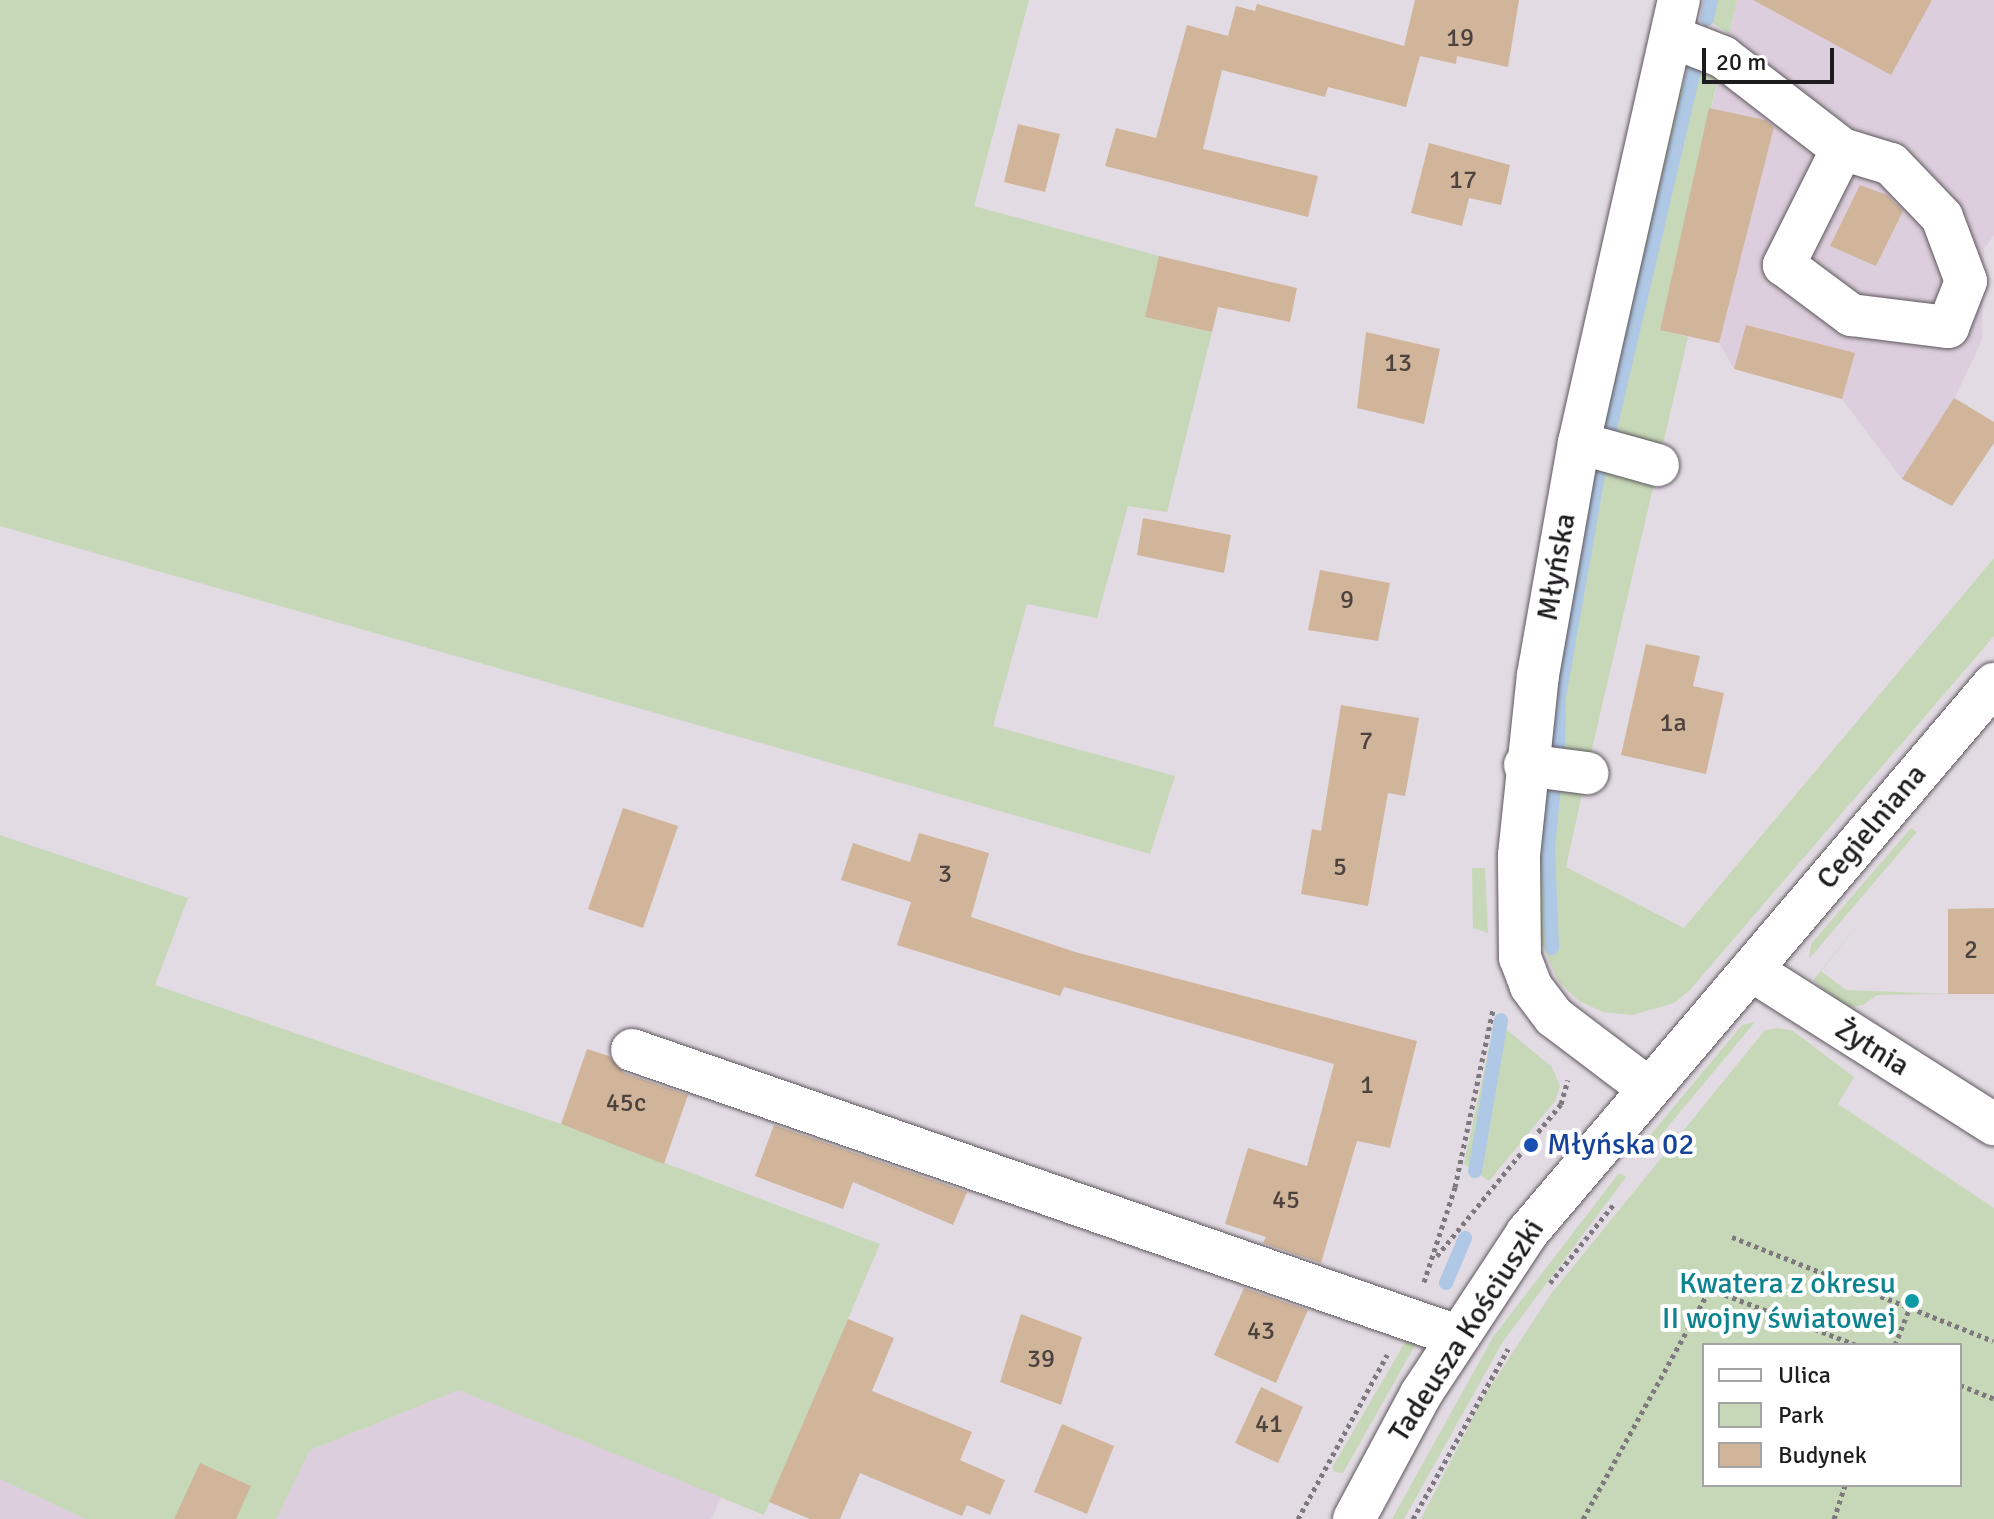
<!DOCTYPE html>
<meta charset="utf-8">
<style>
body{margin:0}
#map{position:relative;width:1994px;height:1519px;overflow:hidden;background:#e3dbe3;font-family:Signika,sans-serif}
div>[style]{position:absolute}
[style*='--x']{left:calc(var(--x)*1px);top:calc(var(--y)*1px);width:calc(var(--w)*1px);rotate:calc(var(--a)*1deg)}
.built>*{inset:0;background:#dccedc}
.green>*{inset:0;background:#c6d8b7}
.stream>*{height:14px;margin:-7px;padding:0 7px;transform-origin:7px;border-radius:7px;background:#afc8e5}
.building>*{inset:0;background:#d1b59b}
.path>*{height:5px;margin-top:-2.5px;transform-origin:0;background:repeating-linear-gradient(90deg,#7e797e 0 4px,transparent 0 8px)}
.roads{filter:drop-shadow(0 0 2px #5d565d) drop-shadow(0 0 2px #5d565d)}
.minor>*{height:42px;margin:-21px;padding:0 21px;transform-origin:21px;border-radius:21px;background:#fff}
.dots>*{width:22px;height:22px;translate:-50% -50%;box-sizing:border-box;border:4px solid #fff;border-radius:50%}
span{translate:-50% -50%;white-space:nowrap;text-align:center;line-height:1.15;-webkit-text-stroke:8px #fff;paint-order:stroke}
.number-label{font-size:26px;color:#4c423e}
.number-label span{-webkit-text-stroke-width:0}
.street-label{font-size:30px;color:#1f1c1f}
.transit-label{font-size:30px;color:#164399}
.left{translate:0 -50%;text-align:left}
.culture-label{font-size:30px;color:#0d838f}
.right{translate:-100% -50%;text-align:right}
.legend{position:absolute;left:1702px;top:1343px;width:260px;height:144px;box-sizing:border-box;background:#fff;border:2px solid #a5a4a5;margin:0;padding:10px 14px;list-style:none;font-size:24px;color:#1f1c1f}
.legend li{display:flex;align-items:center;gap:16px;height:40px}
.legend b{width:40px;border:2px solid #a5a4a5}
.scale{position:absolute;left:1702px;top:48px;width:132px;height:36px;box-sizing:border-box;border:4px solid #1f1c1f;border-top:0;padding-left:10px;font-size:24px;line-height:28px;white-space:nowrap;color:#1f1c1f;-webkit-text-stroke:6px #fff;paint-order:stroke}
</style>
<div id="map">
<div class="built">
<i style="clip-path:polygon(1737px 0,1994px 0,1994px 235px,1984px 249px,1982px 340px,1955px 398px,1994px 422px,1994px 443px,1952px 506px,1902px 479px,1842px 399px,1734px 369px,1719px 343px,1660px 330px)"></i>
<i style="clip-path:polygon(459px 1390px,722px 1496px,711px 1519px,276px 1519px,310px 1450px)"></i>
<i style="clip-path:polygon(0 1479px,85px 1519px,0 1519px)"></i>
</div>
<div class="green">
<i style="clip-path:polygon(0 0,1029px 0,974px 206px,1159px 256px,1145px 317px,1212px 332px,1167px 512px,1128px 506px,1097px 618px,1027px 604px,993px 726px,1175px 776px,1150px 854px,0 526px)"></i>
<i style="clip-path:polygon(1703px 0,1737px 0,1729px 34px,1707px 19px)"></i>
<i style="clip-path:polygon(1694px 70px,1718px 78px,1660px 329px,1688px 337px,1662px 448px,1603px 433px,1679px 91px)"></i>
<i style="clip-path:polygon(1594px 465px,1655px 479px,1591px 753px,1552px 747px,1554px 704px)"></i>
<i style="clip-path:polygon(1994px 558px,1994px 636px,1689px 991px,1674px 1003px,1632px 1015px,1603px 1012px,1579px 1001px,1558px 981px,1541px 941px,1537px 902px,1543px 783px,1583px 789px,1566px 867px,1684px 928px)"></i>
<i style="clip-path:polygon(1911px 828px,1917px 832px,1809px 959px,1811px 944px)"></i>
<i style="clip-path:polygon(0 835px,188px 898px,155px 985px,561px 1124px,880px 1244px,764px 1515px,459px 1390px,310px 1450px,276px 1519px,85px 1519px,0 1479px)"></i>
<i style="clip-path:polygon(1472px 868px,1485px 868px,1488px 933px,1473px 928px)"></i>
<i style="clip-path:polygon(1876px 902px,1821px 971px,1846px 990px,1948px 994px,1877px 995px,1863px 1005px,1847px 1008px,1813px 980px)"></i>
<i style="clip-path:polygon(1495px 1020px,1552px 1067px,1560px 1086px,1555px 1101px,1489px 1181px,1464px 1164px)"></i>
<i style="clip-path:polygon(1755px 1022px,1646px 1153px,1641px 1146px,1742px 1025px)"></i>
<i style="clip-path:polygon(evenodd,1779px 1028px,1793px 1031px,1854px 1077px,1838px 1104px,1994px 1208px,1994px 1519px,1421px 1519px,1483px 1398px,1551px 1294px,1765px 1030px,1779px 1028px,1960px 1345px,1960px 1485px,1704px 1485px,1704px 1345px,1960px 1345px)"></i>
<i style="clip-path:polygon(1619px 1173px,1626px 1177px,1502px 1343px,1404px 1519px,1392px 1519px,1493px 1337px)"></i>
<i style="clip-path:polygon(1411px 1332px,1417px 1342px,1343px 1473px,1335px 1472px,1332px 1468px)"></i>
</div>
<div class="stream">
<i style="--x:1707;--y:19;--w:19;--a:-78"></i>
<i style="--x:1609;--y:433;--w:373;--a:-76.8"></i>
<i style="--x:1558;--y:746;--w:49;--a:-88.8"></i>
<i style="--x:1559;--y:697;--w:230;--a:-80"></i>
<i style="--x:1552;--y:948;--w:100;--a:-92.3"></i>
<i style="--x:1548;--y:848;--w:63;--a:-84.6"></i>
<i style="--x:1475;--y:1171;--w:153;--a:-80.2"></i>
<i style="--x:1446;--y:1283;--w:49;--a:-67.1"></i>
</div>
<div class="building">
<i style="clip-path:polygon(1415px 0,1519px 0,1508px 67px,1457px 56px,1456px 64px,1420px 56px,1406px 107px,1328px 87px,1325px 97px,1222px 70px,1203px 149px,1318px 176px,1308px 217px,1105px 166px,1116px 128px,1156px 138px,1187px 25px,1228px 36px,1236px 6px,1255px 11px,1257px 4px,1404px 46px)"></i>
<i style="clip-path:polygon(1753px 0,1932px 0,1891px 75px)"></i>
<i style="clip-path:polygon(1709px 108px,1765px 120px,1774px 127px,1719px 343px,1660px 330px)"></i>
<i style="clip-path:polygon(1018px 124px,1060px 134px,1045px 192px,1004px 182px)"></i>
<i style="clip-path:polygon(1429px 143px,1510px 165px,1501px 205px,1469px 198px,1462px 226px,1411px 213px)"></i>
<i style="clip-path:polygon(1860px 185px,1887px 195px,1903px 211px,1876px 266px,1830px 246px)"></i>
<i style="clip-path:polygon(1159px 256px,1297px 288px,1290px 322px,1218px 307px,1212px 332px,1145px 317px)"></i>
<i style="clip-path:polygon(1746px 325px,1855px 353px,1842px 399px,1734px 369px)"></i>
<i style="clip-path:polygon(1366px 332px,1440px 349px,1424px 424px,1357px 408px)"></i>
<i style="clip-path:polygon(1954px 398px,1994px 422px,1994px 443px,1952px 506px,1902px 479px)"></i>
<i style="clip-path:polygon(1143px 518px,1231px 535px,1224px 573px,1137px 555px)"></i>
<i style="clip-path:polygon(1320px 570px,1390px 583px,1378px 641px,1308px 630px)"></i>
<i style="clip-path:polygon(1646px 644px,1700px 656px,1693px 686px,1724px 693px,1706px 774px,1621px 755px)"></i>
<i style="clip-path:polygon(1341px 705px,1419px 718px,1405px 796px,1388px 793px,1368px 906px,1301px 894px,1312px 829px,1321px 831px)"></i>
<i style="clip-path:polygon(623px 808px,678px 826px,643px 928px,588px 909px)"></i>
<i style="clip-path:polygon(919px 833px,989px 853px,971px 917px,1075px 952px,1417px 1041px,1390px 1148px,1357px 1141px,1321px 1263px,1263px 1243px,1266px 1237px,1225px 1224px,1248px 1148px,1307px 1166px,1334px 1064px,1064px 987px,1060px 996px,897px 945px,911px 902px,841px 880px,853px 843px,910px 862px)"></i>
<i style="clip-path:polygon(1994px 908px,1994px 994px,1948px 994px,1948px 909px)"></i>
<i style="clip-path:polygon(587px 1049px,609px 1056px,624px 1073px,688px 1095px,664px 1164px,561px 1124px)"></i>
<i style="clip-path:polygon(774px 1125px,967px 1192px,953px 1225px,853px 1182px,843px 1209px,755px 1176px)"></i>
<i style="clip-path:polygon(1244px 1288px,1308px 1310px,1276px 1383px,1214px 1355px)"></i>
<i style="clip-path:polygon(1021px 1314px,1082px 1337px,1061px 1405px,1000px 1382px)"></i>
<i style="clip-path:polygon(848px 1319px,894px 1338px,872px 1391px,972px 1432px,960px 1460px,1005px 1480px,990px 1515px,967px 1505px,962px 1516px,860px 1473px,840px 1519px,810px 1519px,769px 1502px)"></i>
<i style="clip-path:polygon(1261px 1387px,1303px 1407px,1278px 1463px,1235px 1443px)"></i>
<i style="clip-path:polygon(1062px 1424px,1114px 1446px,1087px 1514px,1034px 1492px)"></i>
<i style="clip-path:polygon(200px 1463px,251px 1486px,236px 1519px,174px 1519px)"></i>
</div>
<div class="path">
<i style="--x:1732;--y:1237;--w:281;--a:21.7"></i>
<i style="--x:1437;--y:1256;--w:196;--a:-50.8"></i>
<i style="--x:1561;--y:1104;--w:25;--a:-74"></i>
<i style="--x:1424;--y:1282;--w:100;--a:-71.9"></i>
<i style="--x:1455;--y:1187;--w:182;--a:-77.9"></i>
<i style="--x:1550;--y:1283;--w:102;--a:-51"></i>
<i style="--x:1895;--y:1345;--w:41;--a:-68.5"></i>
<i style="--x:1960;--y:1385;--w:37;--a:22"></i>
<i style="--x:1298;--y:1519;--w:187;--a:-61.5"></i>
<i style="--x:1413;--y:1519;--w:195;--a:-60.8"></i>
<i style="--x:1583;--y:1519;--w:263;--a:-61.1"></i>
<i style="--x:1710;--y:1289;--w:157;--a:20.9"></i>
<i style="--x:1834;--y:1519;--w:36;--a:-72"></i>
</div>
<div class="roads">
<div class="minor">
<i style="--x:1672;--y:37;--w:55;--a:21.4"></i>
<i style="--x:1723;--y:57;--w:150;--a:37.7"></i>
<i style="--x:1842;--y:149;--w:130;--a:116.6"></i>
<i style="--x:1784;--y:265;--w:84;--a:36.7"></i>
<i style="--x:1851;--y:315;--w:98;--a:7.1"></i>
<i style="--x:1948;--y:327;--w:49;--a:-68.6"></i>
<i style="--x:1966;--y:281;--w:68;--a:-110.6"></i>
<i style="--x:1942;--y:217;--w:74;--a:-133.9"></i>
<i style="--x:1891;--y:164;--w:51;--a:-163"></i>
<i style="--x:1579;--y:443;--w:82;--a:15.6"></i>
<i style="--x:1525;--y:765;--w:63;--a:7.4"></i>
<i style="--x:1751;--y:970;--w:288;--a:32.4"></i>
<i style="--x:632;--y:1050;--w:873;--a:19.12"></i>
<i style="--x:1648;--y:1088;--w:118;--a:-142.9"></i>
<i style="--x:1554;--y:1017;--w:39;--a:-127"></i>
<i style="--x:1531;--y:986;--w:30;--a:-111"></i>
<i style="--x:1520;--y:958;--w:103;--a:-90.6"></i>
<i style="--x:1519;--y:855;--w:181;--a:-84"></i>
<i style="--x:1538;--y:675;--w:236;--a:-80"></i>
<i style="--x:1579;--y:443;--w:454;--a:-77.3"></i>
<i style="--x:1354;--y:1519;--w:142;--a:-61.8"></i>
<i style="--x:1421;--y:1394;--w:193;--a:-56.6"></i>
<i style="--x:1527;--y:1233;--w:721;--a:-49.61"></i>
</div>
</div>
<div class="dots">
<i style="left:1531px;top:1145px;background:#1a4fb4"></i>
<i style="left:1912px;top:1301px;background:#0f9aa8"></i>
</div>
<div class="number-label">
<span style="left:1460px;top:39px">19</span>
<span style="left:1463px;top:181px">17</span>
<span style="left:1398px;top:364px">13</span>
<span style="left:1347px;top:601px">9</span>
<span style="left:1673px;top:724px">1a</span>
<span style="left:1366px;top:742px">7</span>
<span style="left:1340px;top:868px">5</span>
<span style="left:945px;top:875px">3</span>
<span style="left:1971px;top:951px">2</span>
<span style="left:1367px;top:1086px">1</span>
<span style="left:626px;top:1104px">45c</span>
<span style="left:1286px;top:1201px">45</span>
<span style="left:1261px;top:1332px">43</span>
<span style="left:1041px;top:1360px">39</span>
<span style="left:1269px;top:1425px">41</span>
</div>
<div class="street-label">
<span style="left:1557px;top:567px;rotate:-80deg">Młyńska</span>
<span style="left:1872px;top:827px;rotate:-50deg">Cegielniana</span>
<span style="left:1872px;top:1048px;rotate:32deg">Żytnia</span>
<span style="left:1467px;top:1331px;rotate:-57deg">Tadeusza Kościuszki</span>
</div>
<div class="transit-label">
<span class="left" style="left:1547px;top:1145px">Młyńska 02</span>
</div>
<div class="culture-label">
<span class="right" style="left:1896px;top:1301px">Kwatera z okresu<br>II wojny światowej</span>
</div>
<ul class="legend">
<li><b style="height:10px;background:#fff"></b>Ulica</li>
<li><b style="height:22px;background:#c6d8b7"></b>Park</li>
<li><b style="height:22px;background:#d1b59b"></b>Budynek</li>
</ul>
<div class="scale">20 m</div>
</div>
